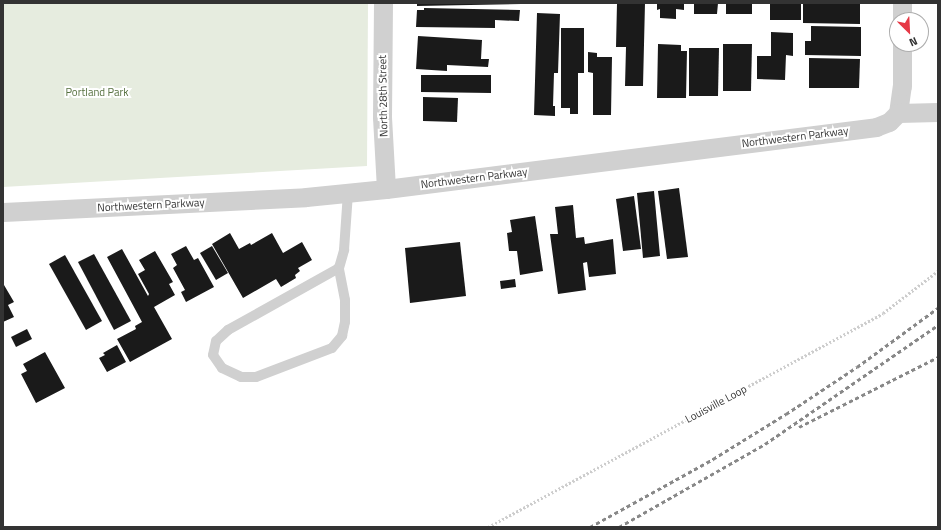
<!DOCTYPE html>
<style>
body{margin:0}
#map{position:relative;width:941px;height:530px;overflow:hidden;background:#fff;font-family:"Titillium Web",sans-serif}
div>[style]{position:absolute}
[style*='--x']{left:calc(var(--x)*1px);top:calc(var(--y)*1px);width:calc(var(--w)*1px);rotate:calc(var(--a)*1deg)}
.green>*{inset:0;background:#e6ecdf}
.building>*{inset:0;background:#1a1a1a}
.path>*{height:2.5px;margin-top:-1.25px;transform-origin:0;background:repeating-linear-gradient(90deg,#cdcdcd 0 2px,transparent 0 4px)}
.service>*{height:10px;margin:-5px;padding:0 5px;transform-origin:5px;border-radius:5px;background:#d0d0d0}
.minor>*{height:19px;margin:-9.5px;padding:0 9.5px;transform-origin:9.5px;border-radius:9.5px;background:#d0d0d0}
.rail>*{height:3px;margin-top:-1.5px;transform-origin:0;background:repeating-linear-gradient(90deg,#888 0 4px,transparent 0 7px)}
span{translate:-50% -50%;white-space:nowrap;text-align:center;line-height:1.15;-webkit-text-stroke:4px #fff;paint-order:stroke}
.park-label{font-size:11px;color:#56703f}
.street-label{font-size:11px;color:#333}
.frame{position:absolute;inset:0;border:4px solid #333;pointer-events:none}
.north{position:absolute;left:889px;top:12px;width:40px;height:40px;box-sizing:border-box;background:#fff;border:1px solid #adadad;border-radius:50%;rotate:156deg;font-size:11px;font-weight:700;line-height:16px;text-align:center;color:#333}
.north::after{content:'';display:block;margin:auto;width:14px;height:18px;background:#e63946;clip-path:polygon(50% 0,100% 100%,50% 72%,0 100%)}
</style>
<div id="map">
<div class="green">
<i style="clip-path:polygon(3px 3px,368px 3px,367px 166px,3px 187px)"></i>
</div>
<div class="building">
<i style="clip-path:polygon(417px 3px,521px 3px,521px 4px,417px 6px)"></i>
<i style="clip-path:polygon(617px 3px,645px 3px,643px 86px,625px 86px,626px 47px,616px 47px)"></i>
<i style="clip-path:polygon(657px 3px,684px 3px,684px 10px,676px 9px,676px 19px,660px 18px,660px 9px,657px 10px)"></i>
<i style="clip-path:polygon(694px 3px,718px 3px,717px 14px,694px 14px)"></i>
<i style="clip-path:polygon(726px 3px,752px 3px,752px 14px,726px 14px)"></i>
<i style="clip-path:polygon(770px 3px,801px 3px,801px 20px,770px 20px)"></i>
<i style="clip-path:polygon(803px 3px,860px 3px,860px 24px,803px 23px)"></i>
<i style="clip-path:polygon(424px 8px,520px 10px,519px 21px,495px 20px,495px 28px,416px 27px,417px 10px,424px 10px)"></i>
<i style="clip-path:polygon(537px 13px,560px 14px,558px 73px,554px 73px,553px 106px,555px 106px,555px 116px,534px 115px)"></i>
<i style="clip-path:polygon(811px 26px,861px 27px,861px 56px,805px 55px,805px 41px,811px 41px)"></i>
<i style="clip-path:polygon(561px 28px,584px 28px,584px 73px,578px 73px,578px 114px,570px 114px,570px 108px,561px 108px)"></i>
<i style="clip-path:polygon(771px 32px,793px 33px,793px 56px,786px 55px,785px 80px,757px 79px,757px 56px,771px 56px)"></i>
<i style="clip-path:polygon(418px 36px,482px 40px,481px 59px,489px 59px,488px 67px,447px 65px,447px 71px,416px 69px)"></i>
<i style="clip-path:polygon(658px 44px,681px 45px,681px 51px,687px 51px,686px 98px,657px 98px)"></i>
<i style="clip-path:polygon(723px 44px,752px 44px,751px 91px,723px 91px)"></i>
<i style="clip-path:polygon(689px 48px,719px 48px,718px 96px,689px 96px)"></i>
<i style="clip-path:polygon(588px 52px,597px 53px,597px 57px,612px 57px,611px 115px,593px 115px,593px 73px,588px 72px)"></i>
<i style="clip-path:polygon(809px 58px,860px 59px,859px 88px,809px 88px)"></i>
<i style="clip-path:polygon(421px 75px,491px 75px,491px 93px,421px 92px)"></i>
<i style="clip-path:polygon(423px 97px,458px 98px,457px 122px,423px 121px)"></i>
<i style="clip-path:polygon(679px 188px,688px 257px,667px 259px,658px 191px)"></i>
<i style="clip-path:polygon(654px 191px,660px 256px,643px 258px,637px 193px)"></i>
<i style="clip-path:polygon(634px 196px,641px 249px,623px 251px,616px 199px)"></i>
<i style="clip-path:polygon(573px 205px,576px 238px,584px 237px,585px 244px,613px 239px,616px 274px,589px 277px,587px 262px,583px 263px,586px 290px,558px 294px,550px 234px,558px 234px,555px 207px)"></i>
<i style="clip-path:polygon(535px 216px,543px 271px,520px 275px,517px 251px,509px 251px,507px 233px,512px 232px,510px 220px)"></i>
<i style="clip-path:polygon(230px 233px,239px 249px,250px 243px,251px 245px,272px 233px,283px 253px,302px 242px,312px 260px,298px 268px,300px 271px,295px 275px,296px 278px,281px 287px,276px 279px,243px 298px,212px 244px)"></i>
<i style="clip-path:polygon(460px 242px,466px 296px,410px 303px,405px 248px)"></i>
<i style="clip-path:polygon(186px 246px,194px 260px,198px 258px,214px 287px,186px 302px,181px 292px,185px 290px,173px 268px,177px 265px,171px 254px)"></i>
<i style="clip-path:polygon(212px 246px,228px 273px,216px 280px,200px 253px)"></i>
<i style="clip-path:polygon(122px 249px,148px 296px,149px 294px,138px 274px,145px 270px,139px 260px,155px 251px,173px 282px,169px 284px,175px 295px,154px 307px,172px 339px,130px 362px,117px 339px,136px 329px,135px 326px,142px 322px,107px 257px)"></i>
<i style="clip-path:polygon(94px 254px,131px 321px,114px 330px,78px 262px)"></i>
<i style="clip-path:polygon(65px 255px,102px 321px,86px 330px,49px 264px)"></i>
<i style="clip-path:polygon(515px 279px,516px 287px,501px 289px,500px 281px)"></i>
<i style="clip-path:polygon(4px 285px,14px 302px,8px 305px,14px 317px,3px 322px,3px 286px)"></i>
<i style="clip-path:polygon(27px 329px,32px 339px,16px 347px,11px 337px)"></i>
<i style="clip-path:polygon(117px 345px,126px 362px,107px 372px,99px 358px,105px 355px,103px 353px)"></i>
<i style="clip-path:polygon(45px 352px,65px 388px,36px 403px,21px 374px,27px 371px,23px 364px)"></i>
</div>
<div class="path">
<i style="--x:488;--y:527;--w:449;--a:-28.4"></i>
<i style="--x:883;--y:313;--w:69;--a:-37.4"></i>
</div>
<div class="service">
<i style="--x:339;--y:268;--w:127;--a:150.8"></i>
<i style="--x:228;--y:330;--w:16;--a:137"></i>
<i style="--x:216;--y:341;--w:14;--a:102"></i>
<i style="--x:213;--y:355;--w:16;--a:55"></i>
<i style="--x:222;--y:368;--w:21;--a:25"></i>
<i style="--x:241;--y:377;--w:15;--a:0"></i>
<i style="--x:256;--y:377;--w:81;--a:-20.9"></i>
<i style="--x:332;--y:348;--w:16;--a:-50"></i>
<i style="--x:342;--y:336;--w:14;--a:-78"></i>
<i style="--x:345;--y:322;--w:22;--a:-90"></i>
<i style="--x:345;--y:300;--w:33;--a:-101"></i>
<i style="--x:339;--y:268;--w:19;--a:-74"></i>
<i style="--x:344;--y:250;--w:57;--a:-86"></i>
</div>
<div class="minor">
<i style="--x:383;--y:3;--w:114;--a:90.5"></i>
<i style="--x:382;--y:117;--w:72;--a:86.8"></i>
<i style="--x:902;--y:3;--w:17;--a:90"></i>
<i style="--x:898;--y:113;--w:27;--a:-82"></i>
<i style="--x:902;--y:86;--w:42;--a:-90"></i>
<i style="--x:3;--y:212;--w:303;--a:-2.8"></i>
<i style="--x:306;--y:197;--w:80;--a:-5.7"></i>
<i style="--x:386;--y:189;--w:494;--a:-7.2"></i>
<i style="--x:876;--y:127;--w:14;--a:-21"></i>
<i style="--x:889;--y:122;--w:13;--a:-45"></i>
<i style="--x:898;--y:113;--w:40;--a:-1.4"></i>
</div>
<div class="rail">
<i style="--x:799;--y:427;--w:156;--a:-26.7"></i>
<i style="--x:590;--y:527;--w:141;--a:-28.9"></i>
<i style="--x:713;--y:459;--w:86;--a:-31.7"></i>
<i style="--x:786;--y:414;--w:85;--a:-33.5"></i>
<i style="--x:857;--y:367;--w:100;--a:-36.1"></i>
<i style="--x:619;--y:527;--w:168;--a:-29.6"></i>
<i style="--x:765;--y:444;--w:210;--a:-34.5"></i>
</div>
<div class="park-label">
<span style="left:97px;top:92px">Portland Park</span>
</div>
<div class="street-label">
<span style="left:383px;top:96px;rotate:-91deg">North 28th Street</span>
<span style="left:795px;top:137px;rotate:-7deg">Northwestern Parkway</span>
<span style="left:474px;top:178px;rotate:-7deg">Northwestern Parkway</span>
<span style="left:151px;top:205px;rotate:-3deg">Northwestern Parkway</span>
<span style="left:716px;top:404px;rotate:-28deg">Louisville Loop</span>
</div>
<div class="frame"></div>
<div class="north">N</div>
</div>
